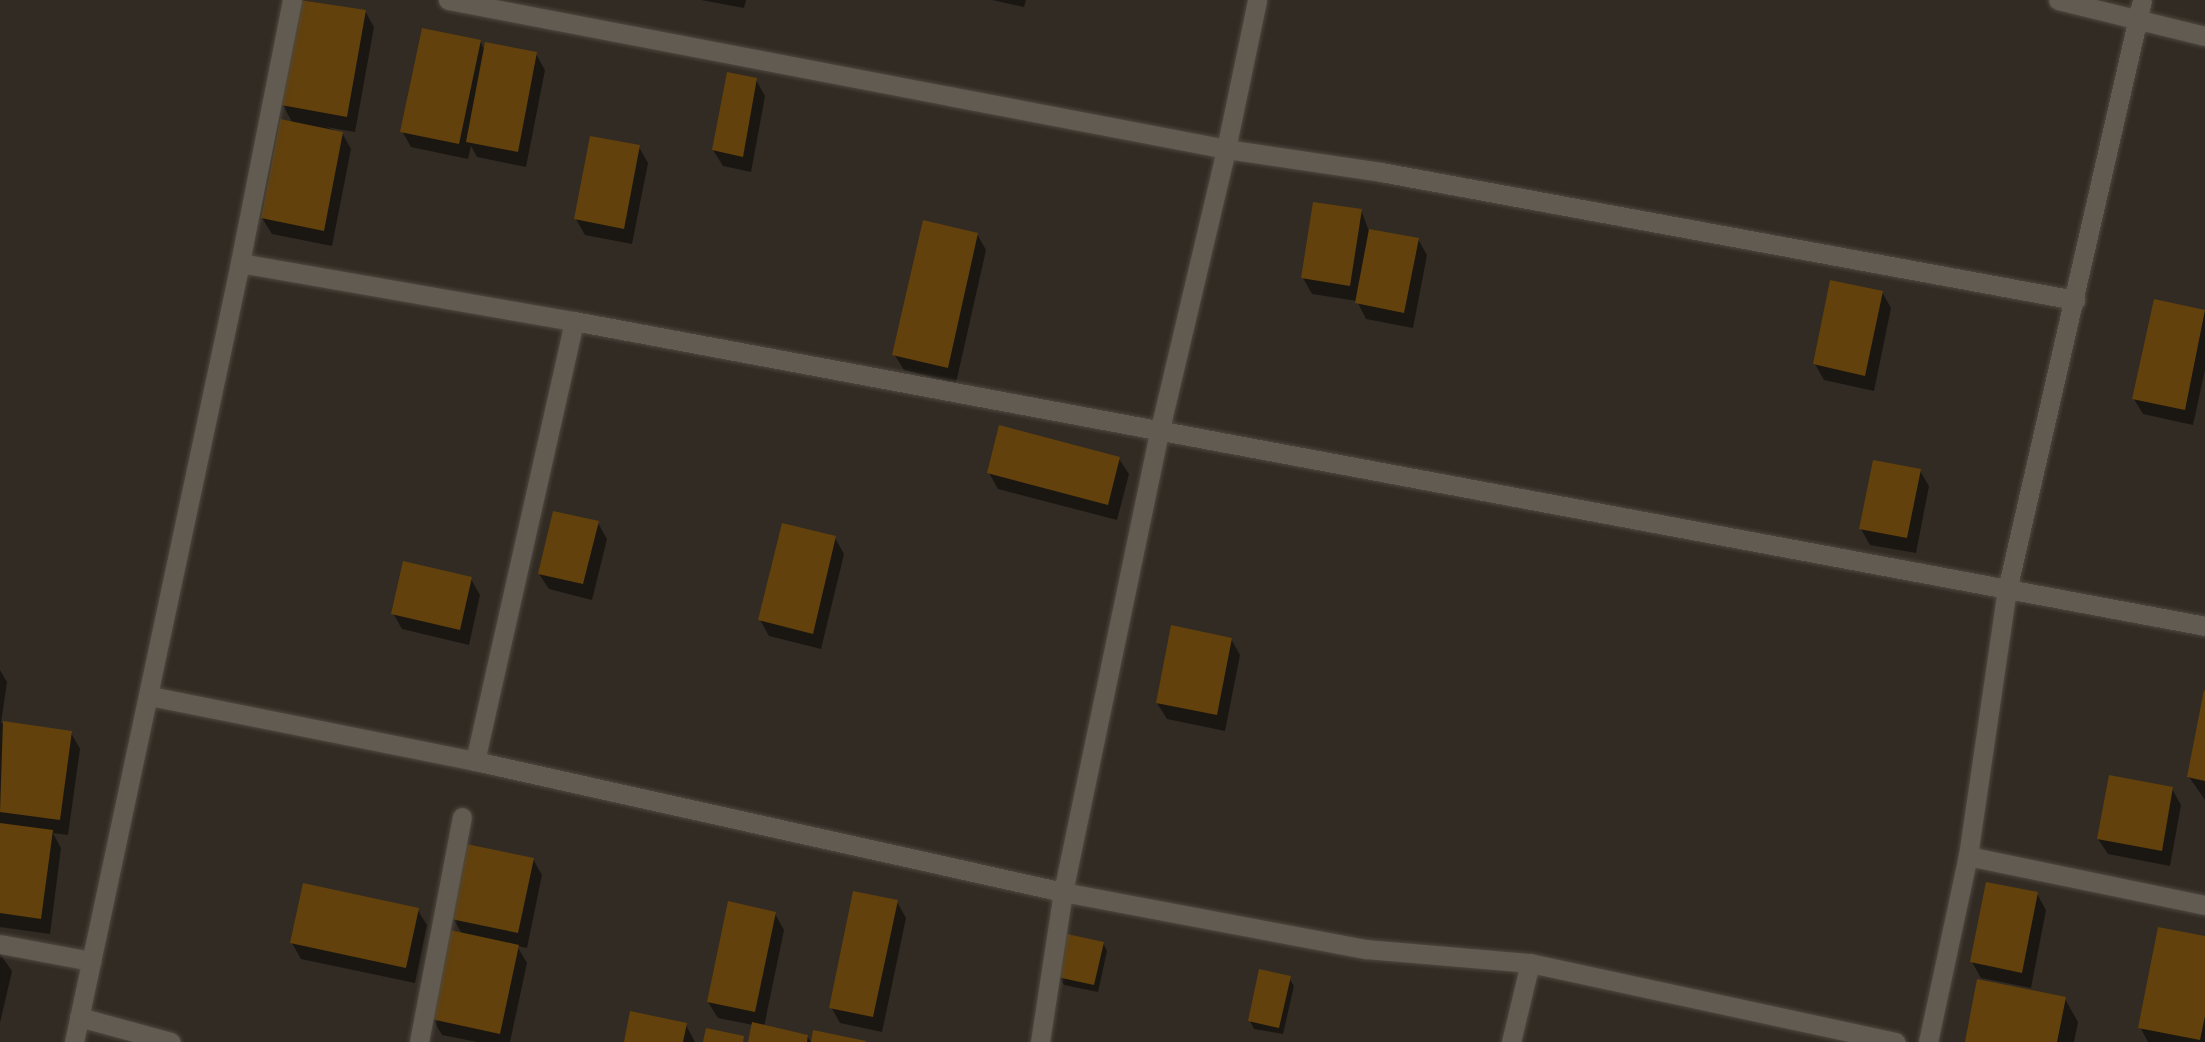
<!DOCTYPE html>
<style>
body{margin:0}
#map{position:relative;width:2205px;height:1042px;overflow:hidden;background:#312b23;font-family:"PT Sans Narrow",sans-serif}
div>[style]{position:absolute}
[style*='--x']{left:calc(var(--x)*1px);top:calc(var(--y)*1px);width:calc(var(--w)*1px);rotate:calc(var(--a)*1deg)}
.shadow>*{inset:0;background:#0007}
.building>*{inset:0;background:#62410c}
.roads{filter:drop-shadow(0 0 2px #4e4841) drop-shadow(0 0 2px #4e4841)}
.minor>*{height:19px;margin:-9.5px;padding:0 9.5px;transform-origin:9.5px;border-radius:9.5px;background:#625b52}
.tertiary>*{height:19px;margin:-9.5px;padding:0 9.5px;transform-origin:9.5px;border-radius:9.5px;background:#625b52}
span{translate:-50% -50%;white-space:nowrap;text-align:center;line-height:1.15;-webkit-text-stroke:5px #171410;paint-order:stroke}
</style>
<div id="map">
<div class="shadow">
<i style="clip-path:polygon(301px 0,365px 11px,374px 27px,355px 132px,326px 127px,342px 133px,351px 149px,332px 246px,272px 234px,262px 218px,293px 124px,283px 105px)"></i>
<i style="clip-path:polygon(701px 0,746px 0,744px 8px)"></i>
<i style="clip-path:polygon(992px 0,1026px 0,1024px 7px)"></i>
<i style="clip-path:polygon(480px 41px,485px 51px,536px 54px,545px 70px,526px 167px,477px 157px,471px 146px,468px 159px,411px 147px,402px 131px)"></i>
<i style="clip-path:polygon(756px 80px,765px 96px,751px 172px,723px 166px,713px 150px)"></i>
<i style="clip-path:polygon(639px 147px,648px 163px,632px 244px,585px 235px,576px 219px)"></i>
<i style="clip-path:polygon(1361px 210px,1369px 231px,1418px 239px,1427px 255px,1413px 328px,1366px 319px,1357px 301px,1312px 294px,1303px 278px)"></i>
<i style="clip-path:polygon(977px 234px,986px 250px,956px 383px,904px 370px,894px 354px)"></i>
<i style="clip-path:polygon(1882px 292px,1891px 308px,1874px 391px,1824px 380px,1815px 364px)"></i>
<i style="clip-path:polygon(2155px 301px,2205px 311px,2205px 370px,2193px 425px,2143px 414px,2134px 399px)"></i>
<i style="clip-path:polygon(1119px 459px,1129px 474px,1117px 520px,998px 489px,989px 473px)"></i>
<i style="clip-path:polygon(1920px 471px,1929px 486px,1916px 553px,1870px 545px,1861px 529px)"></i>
<i style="clip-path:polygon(598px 523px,607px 539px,592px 600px,549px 589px,539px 574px)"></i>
<i style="clip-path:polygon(835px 538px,844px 554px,821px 649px,769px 636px,760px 620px)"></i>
<i style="clip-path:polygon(471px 579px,480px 595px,469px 645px,402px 629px,393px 613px)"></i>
<i style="clip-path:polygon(1231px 639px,1240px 655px,1225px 731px,1167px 719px,1157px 703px)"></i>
<i style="clip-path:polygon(0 670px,7px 682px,1px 723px,71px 733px,80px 749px,68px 835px,53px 833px,61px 848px,50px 934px,0 927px)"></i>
<i style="clip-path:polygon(2205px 693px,2205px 800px,2189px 777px)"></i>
<i style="clip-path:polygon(2172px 789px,2181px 805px,2170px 866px,2108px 854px,2098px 839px)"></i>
<i style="clip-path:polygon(533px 859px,542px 875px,527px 948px,517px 946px,527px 963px,510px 1042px,477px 1042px,442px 1035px,433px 1019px,462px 934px,453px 918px)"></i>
<i style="clip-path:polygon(2037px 894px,2046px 910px,2031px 988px,1981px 978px,1972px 962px)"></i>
<i style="clip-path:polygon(897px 902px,906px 918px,882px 1032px,840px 1023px,831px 1007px)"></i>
<i style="clip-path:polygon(417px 909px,427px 925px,415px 983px,301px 959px,292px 943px)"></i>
<i style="clip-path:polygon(775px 914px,784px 930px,764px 1027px,807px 1036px,811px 1042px,750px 1042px,753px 1025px,718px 1018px,708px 1002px)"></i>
<i style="clip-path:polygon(2205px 938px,2205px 1042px,2148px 1042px,2140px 1027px)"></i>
<i style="clip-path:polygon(1103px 943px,1107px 951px,1098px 992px,1064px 985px,1059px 977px)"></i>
<i style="clip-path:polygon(0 954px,12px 971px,0 1023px)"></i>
<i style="clip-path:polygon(1289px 978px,1294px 986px,1283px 1034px,1254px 1029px,1250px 1021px)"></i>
<i style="clip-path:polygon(2065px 999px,2078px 1022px,2074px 1042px,1967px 1042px)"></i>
<i style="clip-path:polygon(686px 1025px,695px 1042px,625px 1042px)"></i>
</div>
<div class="building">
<i style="clip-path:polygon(300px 0,366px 10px,347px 117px,281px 105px)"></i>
<i style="clip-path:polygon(422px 28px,481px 40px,459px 144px,400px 132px)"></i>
<i style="clip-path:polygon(485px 42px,537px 52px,518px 152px,466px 142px)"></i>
<i style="clip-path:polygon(727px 72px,757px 78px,743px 157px,712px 150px)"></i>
<i style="clip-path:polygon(280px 119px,343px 132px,324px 231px,261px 218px)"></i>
<i style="clip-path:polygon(590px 136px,640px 145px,624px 229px,574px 219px)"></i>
<i style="clip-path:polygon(1313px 202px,1362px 209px,1350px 286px,1301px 278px)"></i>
<i style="clip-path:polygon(923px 220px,978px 233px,948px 368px,892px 355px)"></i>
<i style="clip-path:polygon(1369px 229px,1419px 238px,1404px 313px,1355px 303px)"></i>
<i style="clip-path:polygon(1830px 280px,1883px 291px,1865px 376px,1813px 364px)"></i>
<i style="clip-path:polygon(2154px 299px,2205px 310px,2185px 410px,2132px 399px)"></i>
<i style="clip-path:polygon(999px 425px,1120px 457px,1108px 505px,987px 473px)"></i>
<i style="clip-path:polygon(1873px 460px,1921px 469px,1907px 538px,1859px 529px)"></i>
<i style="clip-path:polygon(553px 511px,599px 521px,583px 584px,538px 574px)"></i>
<i style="clip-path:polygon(782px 523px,836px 536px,813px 634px,758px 620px)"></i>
<i style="clip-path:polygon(403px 561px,472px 577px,460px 630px,391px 614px)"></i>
<i style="clip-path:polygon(1171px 625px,1232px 638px,1217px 715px,1156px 703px)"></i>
<i style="clip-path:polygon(2204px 690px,2205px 691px,2205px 781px,2187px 777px)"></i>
<i style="clip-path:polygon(3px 721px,72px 731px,60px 820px,0 812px)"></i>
<i style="clip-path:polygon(2109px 775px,2173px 787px,2162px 851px,2097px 839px)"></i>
<i style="clip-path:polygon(0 823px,53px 830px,41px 919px,0 913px)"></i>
<i style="clip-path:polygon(466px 844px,534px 858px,518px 933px,451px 919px)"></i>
<i style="clip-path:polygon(1986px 882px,2038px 892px,2022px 973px,1970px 962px)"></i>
<i style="clip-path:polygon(303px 883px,419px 908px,406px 968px,290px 943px)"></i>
<i style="clip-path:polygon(853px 891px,898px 900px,873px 1017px,829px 1008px)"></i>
<i style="clip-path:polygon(728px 901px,776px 912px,755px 1012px,707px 1002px)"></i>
<i style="clip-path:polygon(2158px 927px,2205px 936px,2205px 1016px,2200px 1040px,2138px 1028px)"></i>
<i style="clip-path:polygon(450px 930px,519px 945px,500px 1034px,431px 1019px)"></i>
<i style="clip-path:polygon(1067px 934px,1104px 942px,1094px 985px,1057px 977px)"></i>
<i style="clip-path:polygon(1259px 969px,1291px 976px,1279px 1028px,1248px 1021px)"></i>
<i style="clip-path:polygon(1977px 979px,2066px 997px,2057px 1042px,1965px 1042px)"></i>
<i style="clip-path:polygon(630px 1011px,687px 1023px,683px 1042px,624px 1042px)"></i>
<i style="clip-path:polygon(752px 1022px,808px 1035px,807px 1042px,748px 1042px)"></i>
<i style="clip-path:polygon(706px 1028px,744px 1036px,743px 1042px,703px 1042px)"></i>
<i style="clip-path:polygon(813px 1030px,866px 1041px,866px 1042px,811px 1042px)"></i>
</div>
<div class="roads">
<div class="minor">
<i style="--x:292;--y:0;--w:268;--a:101.2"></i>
<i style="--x:240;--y:263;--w:339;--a:9.9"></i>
<i style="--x:574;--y:321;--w:1659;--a:10.59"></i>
<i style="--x:448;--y:0;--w:792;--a:10.84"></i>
<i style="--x:1226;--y:149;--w:152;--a:-78.2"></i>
<i style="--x:150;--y:696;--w:331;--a:11.3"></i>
<i style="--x:475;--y:761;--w:602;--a:12.56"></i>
<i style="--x:1063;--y:892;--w:308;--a:10.7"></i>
<i style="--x:1366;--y:949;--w:165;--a:4.9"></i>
<i style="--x:1530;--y:963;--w:374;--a:12.2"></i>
<i style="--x:475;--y:761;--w:451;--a:-77.3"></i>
<i style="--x:1968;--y:856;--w:242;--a:11.7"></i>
<i style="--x:0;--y:944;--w:93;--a:10.6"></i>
<i style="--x:79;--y:1017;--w:95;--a:15.2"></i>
<i style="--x:74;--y:1042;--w:796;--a:-77.97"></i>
<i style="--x:419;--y:1042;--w:229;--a:-79.2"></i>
<i style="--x:1040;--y:1042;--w:152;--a:-81.3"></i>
<i style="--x:1063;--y:892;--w:469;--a:-78.2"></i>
<i style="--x:1159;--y:433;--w:292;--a:-76.7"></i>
<i style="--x:1226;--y:149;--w:157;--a:8.4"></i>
<i style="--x:1381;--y:172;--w:706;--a:10.45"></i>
<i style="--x:1511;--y:1042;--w:81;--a:-76.5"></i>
<i style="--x:1928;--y:1042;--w:190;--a:-77.9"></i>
<i style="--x:1968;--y:856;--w:269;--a:-81.7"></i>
<i style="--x:2007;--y:590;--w:605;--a:-77.11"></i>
</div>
<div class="tertiary">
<i style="--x:2058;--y:0;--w:151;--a:13.8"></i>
</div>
</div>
</div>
